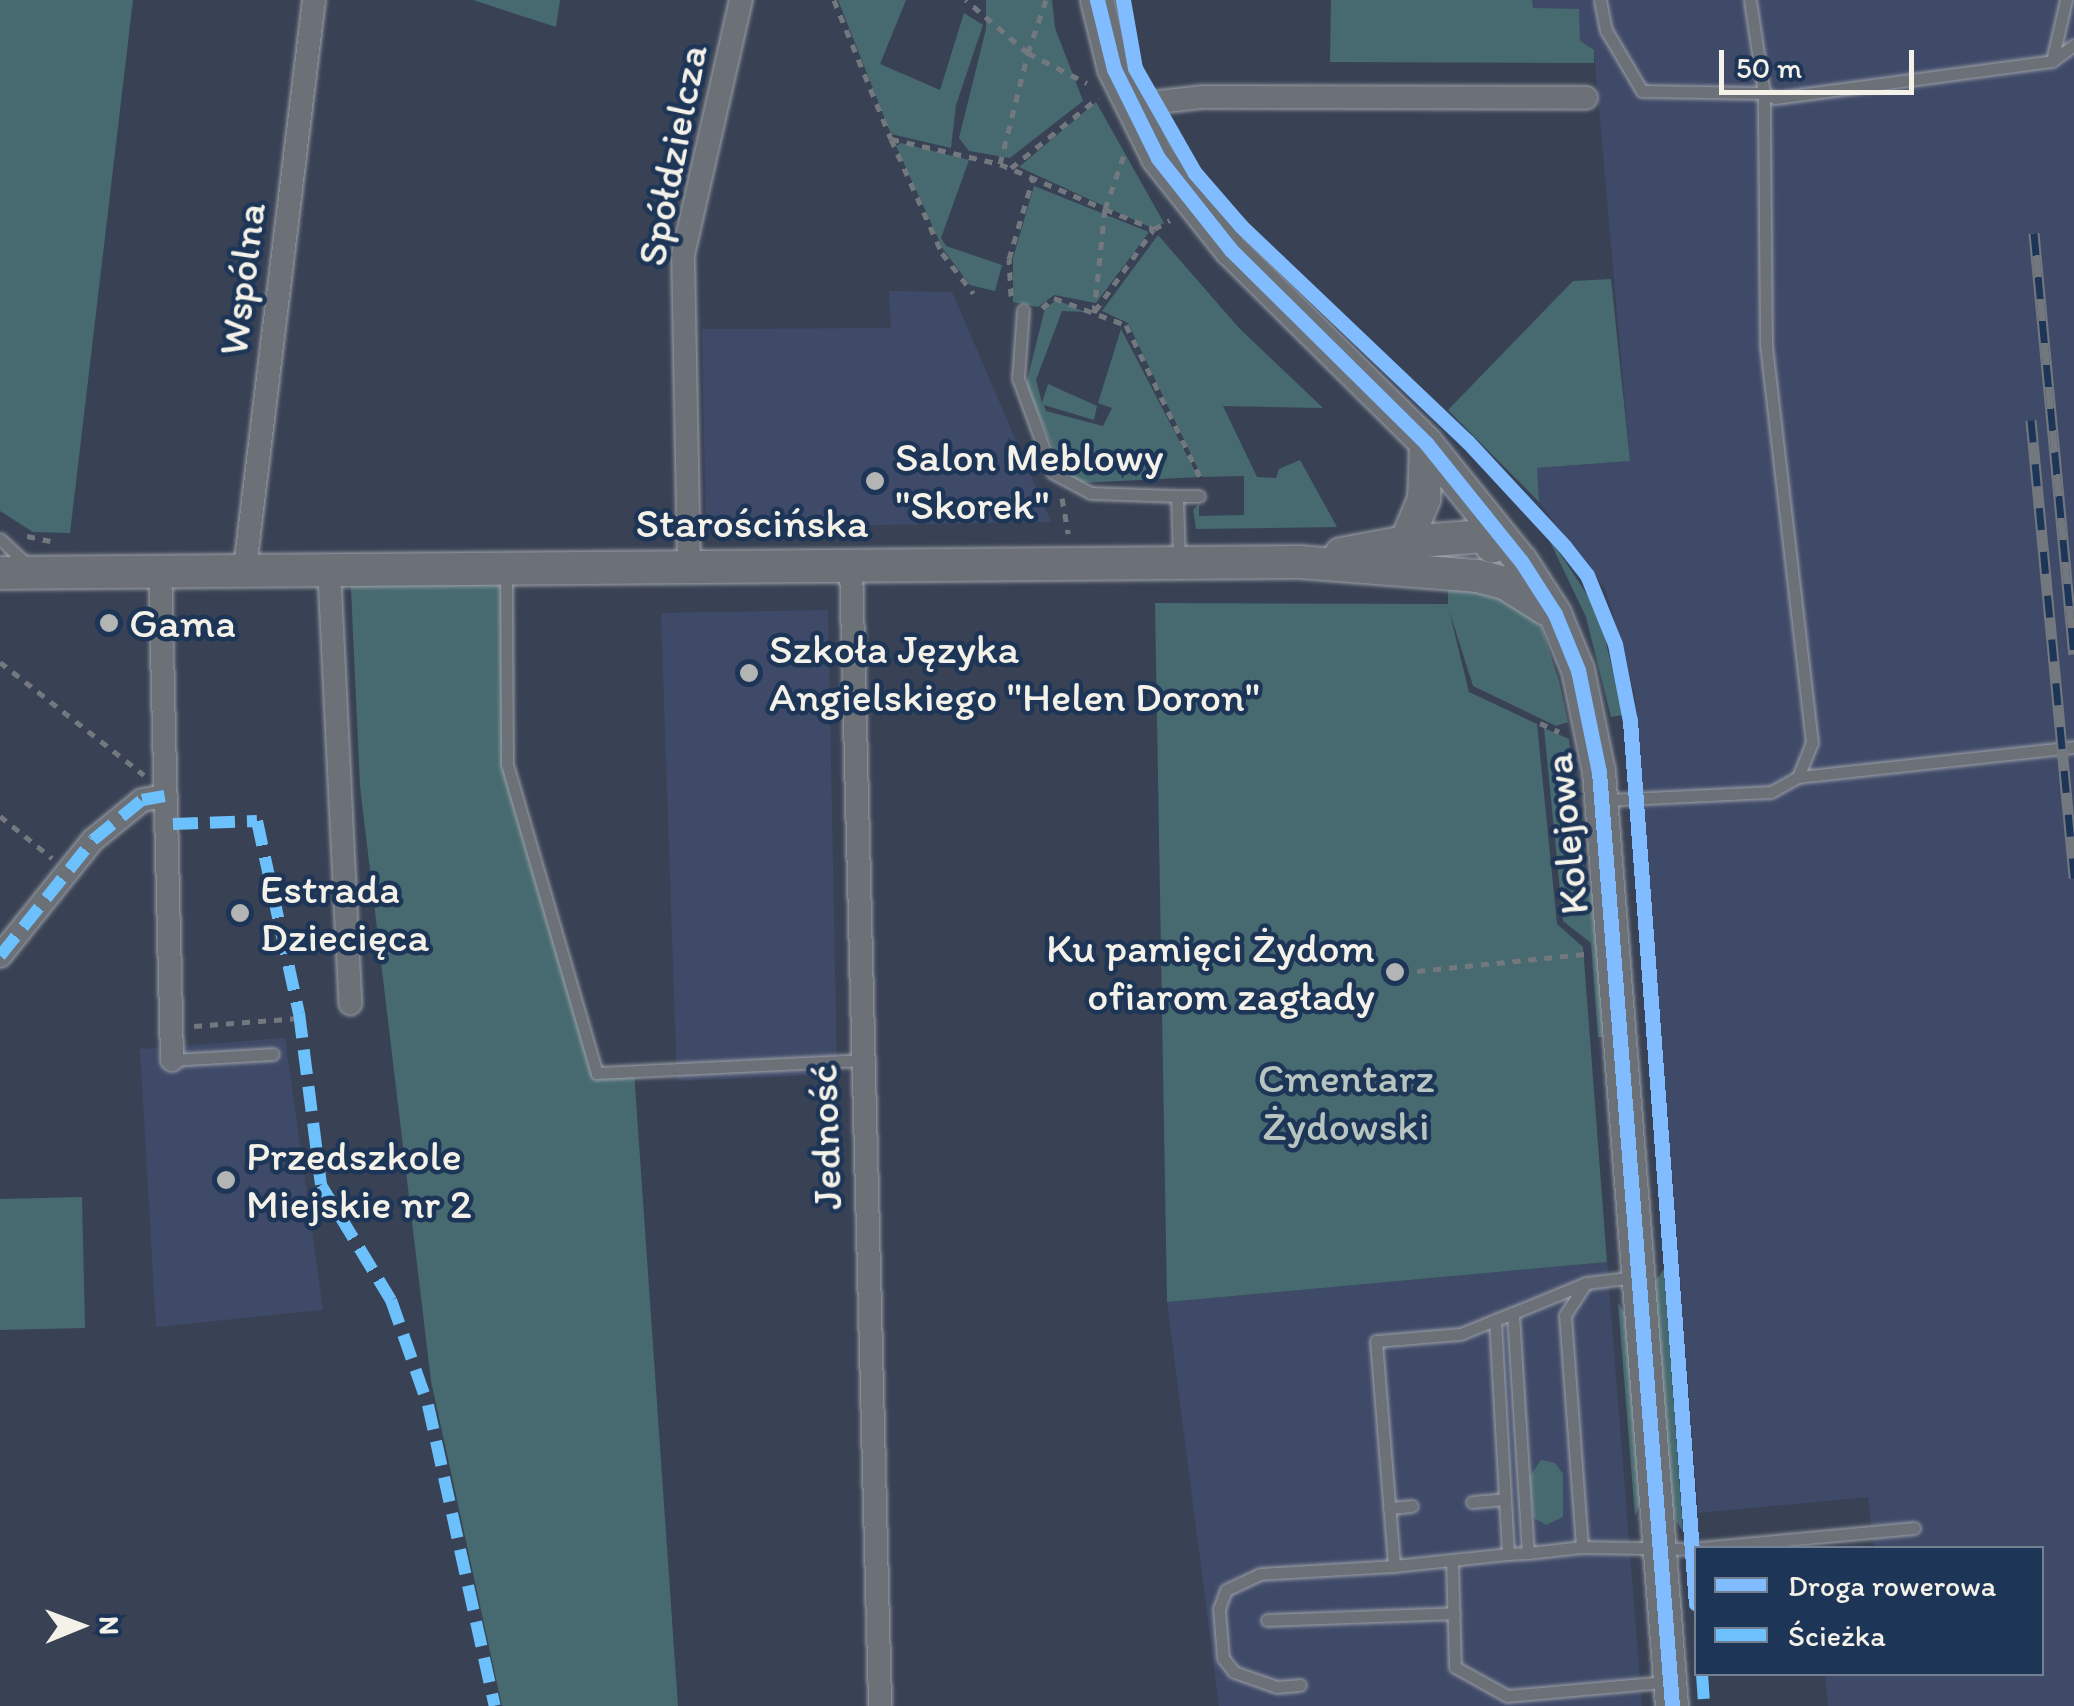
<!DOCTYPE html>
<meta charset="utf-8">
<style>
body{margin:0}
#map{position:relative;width:2074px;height:1706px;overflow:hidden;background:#394254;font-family:Itim,sans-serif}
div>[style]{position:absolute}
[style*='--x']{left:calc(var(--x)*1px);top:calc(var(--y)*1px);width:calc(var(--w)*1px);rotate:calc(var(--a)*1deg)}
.built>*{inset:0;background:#3f4a68}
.green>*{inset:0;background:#466a70}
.path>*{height:5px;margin-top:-2.5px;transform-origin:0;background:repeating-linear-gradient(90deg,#73787f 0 8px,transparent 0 16px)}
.roads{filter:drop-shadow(0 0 2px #9ea1a8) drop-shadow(0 0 2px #9ea1a8)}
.lane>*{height:11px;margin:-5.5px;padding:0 5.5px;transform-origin:5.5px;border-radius:5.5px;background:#6c7177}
.street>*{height:22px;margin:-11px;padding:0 11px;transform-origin:11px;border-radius:11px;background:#6c7177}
.secondary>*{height:32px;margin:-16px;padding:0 16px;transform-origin:16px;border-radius:16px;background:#6c7177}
.rail>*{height:11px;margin-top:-5.5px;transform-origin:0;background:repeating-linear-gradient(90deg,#1d3557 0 22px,#73787f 0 44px);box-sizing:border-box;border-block:2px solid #73787f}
.quiet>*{height:12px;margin-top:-6px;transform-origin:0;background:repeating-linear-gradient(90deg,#6cc0fc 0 25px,transparent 0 37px)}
.cycleway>*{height:15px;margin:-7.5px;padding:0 7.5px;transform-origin:7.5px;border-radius:7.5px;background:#80bcff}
.dots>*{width:28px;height:28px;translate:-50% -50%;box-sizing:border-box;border:5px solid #1d3557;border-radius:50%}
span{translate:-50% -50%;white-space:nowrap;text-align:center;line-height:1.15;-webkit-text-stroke:9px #1d3557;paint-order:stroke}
.street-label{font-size:42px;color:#f4f1e8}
.poi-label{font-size:42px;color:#f4f1e8}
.left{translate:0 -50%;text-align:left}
.right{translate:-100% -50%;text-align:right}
.park-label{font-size:42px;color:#b8c4bf}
.legend{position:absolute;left:1694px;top:1546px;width:350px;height:130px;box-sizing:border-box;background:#1d3557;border:2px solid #738091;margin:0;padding:12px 18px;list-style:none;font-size:30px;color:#f4f1e8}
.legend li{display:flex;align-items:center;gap:20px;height:50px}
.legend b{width:50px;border:2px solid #738091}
.north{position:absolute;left:30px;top:1576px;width:100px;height:100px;-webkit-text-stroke:8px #1d3557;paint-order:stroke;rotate:89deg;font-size:28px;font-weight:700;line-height:40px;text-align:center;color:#f4f1e8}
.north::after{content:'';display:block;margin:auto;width:35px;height:45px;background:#f4f1e8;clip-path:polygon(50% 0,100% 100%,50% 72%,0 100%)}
.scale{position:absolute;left:1719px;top:50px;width:195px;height:45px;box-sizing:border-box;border:5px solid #f4f1e8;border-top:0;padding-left:12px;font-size:30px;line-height:35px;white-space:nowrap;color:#f4f1e8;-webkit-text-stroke:8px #1d3557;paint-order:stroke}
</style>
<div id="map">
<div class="built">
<i style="clip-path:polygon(1532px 0,2074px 0,2074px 1706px,1828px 1706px,1825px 1674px,2042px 1674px,2042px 1548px,1874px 1548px,1868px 1497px,1698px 1513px,1635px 695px,1606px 590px,1539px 502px,1536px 468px,1630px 461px,1594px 51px,1532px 8px)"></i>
<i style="clip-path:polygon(889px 291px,952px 292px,1051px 522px,706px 528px,702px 329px,891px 328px)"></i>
<i style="clip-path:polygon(828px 610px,837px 1074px,677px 1081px,661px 613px)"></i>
<i style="clip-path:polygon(285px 1038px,323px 1310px,156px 1327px,140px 1049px)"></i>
<i style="clip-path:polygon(1607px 1262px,1642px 1706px,1219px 1706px,1167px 1302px)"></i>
</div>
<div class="green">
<i style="clip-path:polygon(0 0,133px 0,70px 533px,33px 532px,0 511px)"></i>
<i style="clip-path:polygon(473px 0,560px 0,556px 27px)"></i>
<i style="clip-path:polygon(838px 0,906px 0,880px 64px,940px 90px,964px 13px,983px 25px,956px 105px,951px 148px,891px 134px)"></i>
<i style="clip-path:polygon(986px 0,1052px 0,1055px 28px,1083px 101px,1010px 158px,969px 151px,959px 138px,986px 29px)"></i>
<i style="clip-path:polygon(1331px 0,1532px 0,1533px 8px,1579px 9px,1580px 41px,1594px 50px,1594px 63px,1330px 62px)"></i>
<i style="clip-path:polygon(1096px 102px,1164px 223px,1154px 229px,1019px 167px)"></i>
<i style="clip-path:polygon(901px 143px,969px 160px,941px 238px,946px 246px,1002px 265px,995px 291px,970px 285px,943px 249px,896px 146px)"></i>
<i style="clip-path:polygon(1034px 186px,1149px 232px,1096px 303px,1054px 295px,1038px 307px,1013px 302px,1013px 258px)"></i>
<i style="clip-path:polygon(1158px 235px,1239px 328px,1323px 408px,1223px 406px,1257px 477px,1276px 478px,1279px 469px,1300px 460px,1337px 527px,1196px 529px,1193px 510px,1199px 504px,1199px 516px,1244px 515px,1244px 476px,1202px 477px,1128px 323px,1102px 311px)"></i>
<i style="clip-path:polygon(1611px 279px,1630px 461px,1537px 468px,1539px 502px,1448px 410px,1573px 281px)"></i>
<i style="clip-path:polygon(1057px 300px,1085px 312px,1062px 311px,1036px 380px,1042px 403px,1048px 384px,1097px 406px,1094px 420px,1044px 405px,1046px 411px,1103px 426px,1112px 408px,1098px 403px,1121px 329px,1198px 477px,1079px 483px,1064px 474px,1026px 385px,1045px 308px)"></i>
<i style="clip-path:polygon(1544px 529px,1599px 613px,1623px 715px,1611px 717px,1586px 617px)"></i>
<i style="clip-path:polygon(506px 566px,507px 764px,597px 1072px,634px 1071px,678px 1706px,502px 1706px,431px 1381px,360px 786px,350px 567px)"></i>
<i style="clip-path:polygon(1448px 584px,1471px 584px,1529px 611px,1542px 629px,1559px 681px,1568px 722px,1556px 726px,1473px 686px,1449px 610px,1469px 692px,1537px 724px,1557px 924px,1583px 947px,1607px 1262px,1167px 1302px,1155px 603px,1448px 604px)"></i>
<i style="clip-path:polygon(1544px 728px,1569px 739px,1579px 848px,1594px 900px,1609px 1037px,1598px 1037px,1591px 943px,1563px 921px)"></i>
<i style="clip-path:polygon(82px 1197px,85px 1328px,0 1330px,0 1199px)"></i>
<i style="clip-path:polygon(1664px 1269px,1683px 1531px,1671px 1514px,1654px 1283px)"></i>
<i style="clip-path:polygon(1618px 1303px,1626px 1315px,1640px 1504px,1635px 1516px)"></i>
<i style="clip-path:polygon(1541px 1460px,1555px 1463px,1563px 1474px,1563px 1517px,1546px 1525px,1534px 1518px,1529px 1477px)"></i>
</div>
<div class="path">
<i style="--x:834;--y:0;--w:150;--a:67.7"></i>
<i style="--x:891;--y:139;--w:112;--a:12.9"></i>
<i style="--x:1000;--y:164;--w:114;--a:-75.8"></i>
<i style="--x:1028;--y:53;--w:82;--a:-139.5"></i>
<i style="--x:1046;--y:0;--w:56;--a:108.8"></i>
<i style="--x:1028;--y:53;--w:66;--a:27"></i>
<i style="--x:891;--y:139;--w:125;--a:65.9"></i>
<i style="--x:942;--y:253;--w:51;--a:52.2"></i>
<i style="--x:1000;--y:164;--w:114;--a:23.2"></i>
<i style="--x:1105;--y:209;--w:57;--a:-70.6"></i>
<i style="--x:1011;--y:168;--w:112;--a:-38.8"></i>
<i style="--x:1011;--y:296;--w:37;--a:-93"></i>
<i style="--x:1009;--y:259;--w:84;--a:-73.5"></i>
<i style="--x:1042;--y:308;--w:16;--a:-40"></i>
<i style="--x:1054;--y:298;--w:77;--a:20.6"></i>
<i style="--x:1126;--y:325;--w:169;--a:64"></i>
<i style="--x:1095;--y:311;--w:100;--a:-54.4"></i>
<i style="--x:1094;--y:313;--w:105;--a:-84"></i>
<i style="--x:1105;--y:209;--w:53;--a:22.2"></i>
<i style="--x:1154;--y:229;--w:18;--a:-29"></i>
<i style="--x:1062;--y:498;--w:36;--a:80"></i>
<i style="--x:27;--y:536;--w:24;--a:12"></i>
<i style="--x:0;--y:662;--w:183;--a:38.1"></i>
<i style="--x:1540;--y:723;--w:21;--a:25"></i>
<i style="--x:0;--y:816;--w:67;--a:38.9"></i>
<i style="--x:1417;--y:971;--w:169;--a:-5.8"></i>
<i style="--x:194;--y:1026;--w:106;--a:-4.3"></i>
</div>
<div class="roads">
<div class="lane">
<i style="--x:1600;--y:0;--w:31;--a:79"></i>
<i style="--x:1606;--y:30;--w:71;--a:59.5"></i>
<i style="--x:1642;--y:91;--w:122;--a:0.9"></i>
<i style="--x:1764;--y:93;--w:94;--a:-98.6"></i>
<i style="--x:2052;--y:61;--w:63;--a:-77.1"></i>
<i style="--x:1023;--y:310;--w:68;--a:94.2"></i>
<i style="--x:1018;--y:378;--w:101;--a:69.8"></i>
<i style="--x:1053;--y:473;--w:43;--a:27.8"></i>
<i style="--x:1091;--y:493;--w:86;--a:2"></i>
<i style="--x:1177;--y:496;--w:65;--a:88.2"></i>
<i style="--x:1177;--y:496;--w:22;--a:0"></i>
<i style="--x:0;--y:539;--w:38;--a:43"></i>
<i style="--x:506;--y:571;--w:193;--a:89.7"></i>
<i style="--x:507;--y:764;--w:322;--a:73.8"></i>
<i style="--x:597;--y:1073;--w:263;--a:-2.8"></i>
<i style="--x:1798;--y:777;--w:278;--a:-6.2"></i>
<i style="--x:1606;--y:800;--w:165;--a:-2.8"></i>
<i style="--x:1771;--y:792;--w:31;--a:-29"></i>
<i style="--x:1798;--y:777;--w:37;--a:-68"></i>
<i style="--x:1812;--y:743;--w:401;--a:-96.6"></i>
<i style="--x:1766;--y:345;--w:252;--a:-90.5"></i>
<i style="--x:1764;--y:93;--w:12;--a:24"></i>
<i style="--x:1775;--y:98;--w:279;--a:-7.6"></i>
<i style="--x:2052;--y:61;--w:27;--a:-36"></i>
<i style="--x:172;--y:1060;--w:101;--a:-3.4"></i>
<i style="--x:1635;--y:1277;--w:49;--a:173"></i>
<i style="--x:1586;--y:1283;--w:38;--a:123"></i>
<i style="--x:1565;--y:1315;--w:233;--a:85.8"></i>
<i style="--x:1582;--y:1547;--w:114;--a:1"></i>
<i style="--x:1513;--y:1313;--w:19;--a:159"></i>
<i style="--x:1495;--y:1320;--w:234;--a:86.8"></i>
<i style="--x:1508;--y:1554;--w:20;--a:-3"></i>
<i style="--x:1495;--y:1320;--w:38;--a:158"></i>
<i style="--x:1460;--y:1334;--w:84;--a:175.2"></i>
<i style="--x:1376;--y:1341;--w:226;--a:85.4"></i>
<i style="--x:1394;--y:1566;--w:115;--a:-6"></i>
<i style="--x:1472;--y:1502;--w:33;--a:-5"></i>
<i style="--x:1389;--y:1508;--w:23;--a:-5"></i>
<i style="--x:1582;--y:1547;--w:54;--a:173.7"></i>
<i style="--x:1528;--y:1553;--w:240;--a:-93.6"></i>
<i style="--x:1513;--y:1313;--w:79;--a:-22.3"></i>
<i style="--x:1699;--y:1548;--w:216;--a:-5.3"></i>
<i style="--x:1452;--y:1560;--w:107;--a:88.4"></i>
<i style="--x:1455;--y:1667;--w:60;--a:29.1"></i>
<i style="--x:1507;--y:1696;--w:159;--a:-5.1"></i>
<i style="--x:1267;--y:1620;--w:187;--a:-2.1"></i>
<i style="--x:1300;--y:1685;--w:23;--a:175"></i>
<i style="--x:1277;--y:1687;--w:46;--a:-160.8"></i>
<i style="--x:1234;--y:1672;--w:18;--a:-128"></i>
<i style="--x:1223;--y:1658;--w:49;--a:-94.7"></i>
<i style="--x:1219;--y:1609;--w:20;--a:-70"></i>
<i style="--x:1226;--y:1590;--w:38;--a:-25"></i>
<i style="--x:1260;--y:1574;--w:134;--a:-3.4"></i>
</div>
<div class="street">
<i style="--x:1131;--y:105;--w:71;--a:-6.4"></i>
<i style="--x:1202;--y:97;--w:384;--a:0.1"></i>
<i style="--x:851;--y:565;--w:1141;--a:88.54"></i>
<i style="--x:689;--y:566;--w:311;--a:-91.1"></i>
<i style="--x:683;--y:255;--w:262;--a:-77.2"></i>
<i style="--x:160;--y:567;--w:493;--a:88.6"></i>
<i style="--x:245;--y:567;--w:571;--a:-83.06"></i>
<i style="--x:329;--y:567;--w:437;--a:87.2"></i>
<i style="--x:0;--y:956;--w:149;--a:-51.3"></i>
<i style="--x:93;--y:840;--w:63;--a:-39.2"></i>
<i style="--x:142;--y:800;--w:23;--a:-10"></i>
</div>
<div class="secondary">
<i style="--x:1097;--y:0;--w:71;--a:76.2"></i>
<i style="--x:1114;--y:69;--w:99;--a:63.7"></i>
<i style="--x:1158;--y:158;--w:117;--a:51.6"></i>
<i style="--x:1231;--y:250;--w:274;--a:44.7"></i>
<i style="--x:1426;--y:443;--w:151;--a:51.2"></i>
<i style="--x:1521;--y:561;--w:63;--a:57.3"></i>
<i style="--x:1555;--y:614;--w:61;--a:67.7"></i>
<i style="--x:1578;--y:670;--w:104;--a:78.4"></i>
<i style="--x:1599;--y:772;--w:937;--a:85.53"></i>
<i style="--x:1406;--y:542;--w:92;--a:-4.4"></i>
<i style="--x:1498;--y:535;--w:13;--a:117"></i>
<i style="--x:1341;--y:554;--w:66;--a:-10.5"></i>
<i style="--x:1406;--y:542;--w:47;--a:-67.3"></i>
<i style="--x:1424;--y:499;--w:56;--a:-88"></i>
<i style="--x:0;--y:573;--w:1299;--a:-0.49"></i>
<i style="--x:1299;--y:562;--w:180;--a:4.5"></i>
<i style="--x:1478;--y:576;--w:28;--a:15"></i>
<i style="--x:1505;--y:583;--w:49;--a:32.4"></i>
</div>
</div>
<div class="rail">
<i style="--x:2034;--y:233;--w:423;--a:84.6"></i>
<i style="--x:2031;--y:420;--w:460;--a:84.6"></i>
</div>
<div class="quiet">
<i style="--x:173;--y:824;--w:84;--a:-2"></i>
<i style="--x:257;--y:821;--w:197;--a:77.7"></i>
<i style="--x:299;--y:1013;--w:173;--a:82.7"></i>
<i style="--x:321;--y:1185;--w:135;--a:58.7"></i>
<i style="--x:391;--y:1300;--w:111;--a:70.6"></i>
<i style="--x:428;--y:1405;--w:308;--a:77.5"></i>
<i style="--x:0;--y:956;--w:149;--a:-51.3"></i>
<i style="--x:93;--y:840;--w:63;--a:-39.2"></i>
<i style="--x:142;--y:800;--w:23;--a:-10"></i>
<i style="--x:1702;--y:1674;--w:32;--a:86"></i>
</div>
<div class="cycleway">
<i style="--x:1097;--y:0;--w:71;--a:76.2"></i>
<i style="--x:1114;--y:69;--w:99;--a:63.7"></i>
<i style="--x:1158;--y:158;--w:117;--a:51.6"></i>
<i style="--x:1231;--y:250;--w:274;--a:44.7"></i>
<i style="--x:1426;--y:443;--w:151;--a:51.2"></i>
<i style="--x:1521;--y:561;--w:63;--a:57.3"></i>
<i style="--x:1555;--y:614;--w:61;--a:67.7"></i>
<i style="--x:1578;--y:670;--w:104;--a:78.4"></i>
<i style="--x:1599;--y:772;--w:937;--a:85.53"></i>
<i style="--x:1123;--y:0;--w:69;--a:80"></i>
<i style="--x:1135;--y:68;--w:121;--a:60.3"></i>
<i style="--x:1195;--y:173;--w:70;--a:49"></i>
<i style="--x:1241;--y:226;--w:312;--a:43.6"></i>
<i style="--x:1467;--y:441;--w:144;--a:47.2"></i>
<i style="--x:1565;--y:547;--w:36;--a:52"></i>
<i style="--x:1587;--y:575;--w:74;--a:67.9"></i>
<i style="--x:1615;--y:644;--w:78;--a:79"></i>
<i style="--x:1630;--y:721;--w:885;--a:85.73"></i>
</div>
<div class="dots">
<i style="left:875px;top:481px;background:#b3b4b4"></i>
<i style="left:109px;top:623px;background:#b3b4b4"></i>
<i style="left:749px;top:673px;background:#b3b4b4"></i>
<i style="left:240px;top:913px;background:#b3b4b4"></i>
<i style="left:1395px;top:972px;background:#b3b4b4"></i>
<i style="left:226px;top:1180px;background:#b3b4b4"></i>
</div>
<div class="street-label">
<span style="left:672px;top:155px;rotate:-79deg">Spółdzielcza</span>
<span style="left:242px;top:279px;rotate:-83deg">Wspólna</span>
<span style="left:752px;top:523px">Starościńska</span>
<span style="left:1566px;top:834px;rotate:-96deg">Kolejowa</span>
<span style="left:825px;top:1137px;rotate:-92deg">Jedność</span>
</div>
<div class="poi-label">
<span class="left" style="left:895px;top:481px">Salon Meblowy<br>"Skorek"</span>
<span class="left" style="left:129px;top:623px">Gama</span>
<span class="left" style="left:769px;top:673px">Szkoła Języka<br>Angielskiego "Helen Doron"</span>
<span class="left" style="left:260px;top:913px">Estrada<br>Dziecięca</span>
<span class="right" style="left:1375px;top:972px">Ku pamięci Żydom<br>ofiarom zagłady</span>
<span class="left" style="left:246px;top:1180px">Przedszkole<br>Miejskie nr 2</span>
</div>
<div class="park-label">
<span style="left:1346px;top:1102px">Cmentarz<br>Żydowski</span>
</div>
<ul class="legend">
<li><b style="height:12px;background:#80bcff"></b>Droga rowerowa</li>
<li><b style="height:12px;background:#6cc0fc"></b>Ścieżka</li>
</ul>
<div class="north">N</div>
<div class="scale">50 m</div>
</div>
